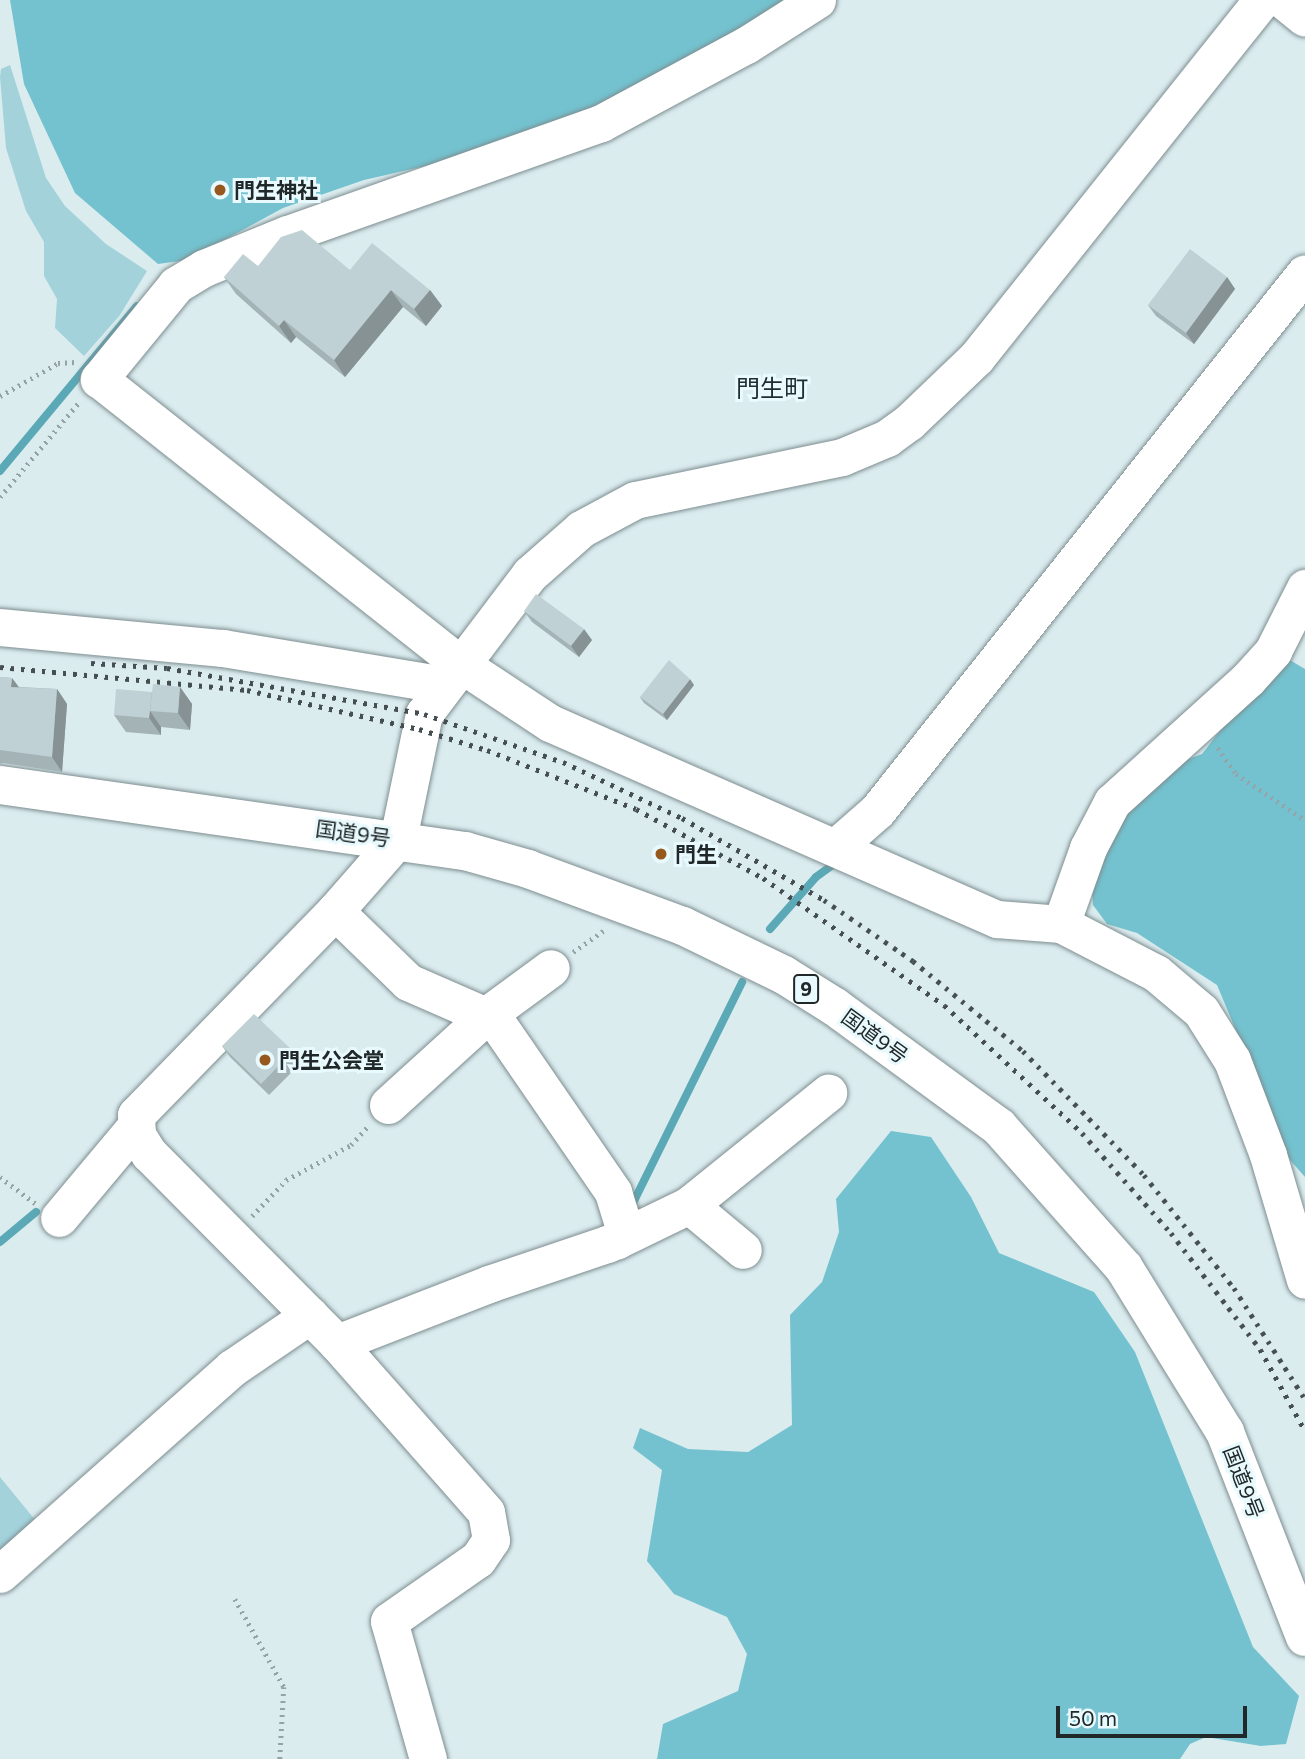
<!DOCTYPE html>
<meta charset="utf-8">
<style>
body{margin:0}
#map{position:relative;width:1305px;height:1759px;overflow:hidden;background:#dbecef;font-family:Commissioner,"Noto Sans JP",sans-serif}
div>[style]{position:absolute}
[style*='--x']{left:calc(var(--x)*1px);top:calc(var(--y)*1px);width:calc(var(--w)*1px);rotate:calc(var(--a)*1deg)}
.green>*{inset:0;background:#a3d2db}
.forest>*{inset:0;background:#74c2cf}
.stream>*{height:8px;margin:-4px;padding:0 4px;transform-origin:4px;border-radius:4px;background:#5ba9b6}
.path>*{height:4.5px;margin-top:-2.25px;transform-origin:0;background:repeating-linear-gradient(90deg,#96a3a6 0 2px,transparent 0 7px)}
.roads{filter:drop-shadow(0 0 2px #7d8d90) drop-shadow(0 0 2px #7d8d90)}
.minor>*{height:37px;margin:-18.5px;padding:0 18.5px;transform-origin:18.5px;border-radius:18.5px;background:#fff}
.highway>*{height:38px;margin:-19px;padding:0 19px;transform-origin:19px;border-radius:19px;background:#fff}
.rail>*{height:5px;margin-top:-2.5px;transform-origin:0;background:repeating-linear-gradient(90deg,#454e50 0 3.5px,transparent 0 10.5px)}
.wall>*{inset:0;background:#a4b4b6}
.shaded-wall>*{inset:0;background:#869294}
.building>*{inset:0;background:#bfd1d4}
.dots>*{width:19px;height:19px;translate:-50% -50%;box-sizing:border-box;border:4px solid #e8fafd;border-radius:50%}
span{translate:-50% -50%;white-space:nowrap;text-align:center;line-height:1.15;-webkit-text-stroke:6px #e8fafd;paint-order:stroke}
.shield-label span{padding:2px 5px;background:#e8fafd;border:2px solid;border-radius:5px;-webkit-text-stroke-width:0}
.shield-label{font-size:19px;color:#212829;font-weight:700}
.poi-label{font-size:21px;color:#212829;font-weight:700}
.left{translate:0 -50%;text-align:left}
.street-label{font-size:21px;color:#212829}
.quarter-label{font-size:24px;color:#202e31}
.scale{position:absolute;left:1056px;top:1706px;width:191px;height:32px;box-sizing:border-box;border:4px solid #212829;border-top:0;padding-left:9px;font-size:21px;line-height:24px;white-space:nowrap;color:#212829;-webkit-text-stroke:5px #e8fafd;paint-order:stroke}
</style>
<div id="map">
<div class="green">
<i style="clip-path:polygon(10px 65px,46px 178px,65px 206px,106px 244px,147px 271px,120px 315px,84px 356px,55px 328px,57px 299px,44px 276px,44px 242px,26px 211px,6px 148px,0 77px,1px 69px)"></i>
<i style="clip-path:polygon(0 1477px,36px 1521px,0 1567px)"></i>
</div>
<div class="forest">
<i style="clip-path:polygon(10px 0,802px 0,572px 118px,447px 161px,364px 180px,283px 208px,187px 260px,158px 264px,75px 193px,24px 84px)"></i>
<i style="clip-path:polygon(1288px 659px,1305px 669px,1305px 1177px,1290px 1160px,1217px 985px,1137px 933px,1107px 924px,1093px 905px,1092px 890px,1097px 859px,1145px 788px,1172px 765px,1202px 754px,1219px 732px,1221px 712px)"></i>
<i style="clip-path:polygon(891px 1131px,931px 1137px,971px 1197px,999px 1253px,1094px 1292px,1135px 1352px,1253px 1647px,1299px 1696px,1286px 1744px,1261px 1746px,1206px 1737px,1190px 1744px,1180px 1759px,657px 1759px,663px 1724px,738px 1691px,747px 1654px,727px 1617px,674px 1594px,647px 1561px,662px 1470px,633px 1448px,640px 1428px,688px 1449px,748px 1452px,792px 1425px,790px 1315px,822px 1282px,839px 1232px,836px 1199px)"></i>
</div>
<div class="stream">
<i style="--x:0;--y:471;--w:214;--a:-50.3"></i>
<i style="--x:770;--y:929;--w:69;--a:-48.5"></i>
<i style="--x:816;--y:877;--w:29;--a:-36"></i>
<i style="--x:631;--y:1207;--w:251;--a:-63.7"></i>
<i style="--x:0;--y:1242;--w:47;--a:-39.8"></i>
</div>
<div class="path">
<i style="--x:0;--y:396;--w:67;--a:-29.6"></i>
<i style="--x:58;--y:363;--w:18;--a:-3"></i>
<i style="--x:0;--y:497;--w:125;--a:-50.2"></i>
<i style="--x:1218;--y:748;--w:32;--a:55"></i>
<i style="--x:1236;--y:774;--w:83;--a:33.7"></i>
<i style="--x:573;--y:952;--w:37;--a:-35"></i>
<i style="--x:0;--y:1177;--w:44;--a:36.6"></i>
<i style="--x:252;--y:1216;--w:50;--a:-46.6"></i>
<i style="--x:286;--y:1180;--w:74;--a:-28.3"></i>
<i style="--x:351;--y:1145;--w:25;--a:-48"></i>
<i style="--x:235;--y:1599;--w:101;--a:60.9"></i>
<i style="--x:284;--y:1687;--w:72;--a:93.2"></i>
</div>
<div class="roads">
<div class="minor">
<i style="--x:817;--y:0;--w:84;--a:147.6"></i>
<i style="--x:746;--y:45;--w:165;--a:151.7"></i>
<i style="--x:601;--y:123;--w:333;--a:160.5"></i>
<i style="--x:287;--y:234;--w:90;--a:157.7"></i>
<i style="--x:204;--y:268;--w:33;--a:149"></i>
<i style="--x:176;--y:285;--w:122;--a:129.3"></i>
<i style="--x:99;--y:379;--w:459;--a:38.3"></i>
<i style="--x:459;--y:663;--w:109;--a:33.4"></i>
<i style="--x:550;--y:723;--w:488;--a:23.7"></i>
<i style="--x:997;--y:919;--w:64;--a:4.5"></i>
<i style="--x:1061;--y:924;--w:107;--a:27.3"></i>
<i style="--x:1156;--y:973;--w:59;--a:40.2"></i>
<i style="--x:1201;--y:1011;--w:58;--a:57.7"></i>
<i style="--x:1232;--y:1060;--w:102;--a:69.2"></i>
<i style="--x:1268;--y:1155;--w:130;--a:73.5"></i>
<i style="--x:1283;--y:0;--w:28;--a:39"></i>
<i style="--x:0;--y:627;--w:224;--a:5.4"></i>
<i style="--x:223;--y:648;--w:223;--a:9.5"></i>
<i style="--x:836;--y:847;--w:55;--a:-41.3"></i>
<i style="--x:877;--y:811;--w:687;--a:-51.5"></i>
<i style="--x:335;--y:911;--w:102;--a:44.2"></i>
<i style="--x:408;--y:982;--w:95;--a:23.6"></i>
<i style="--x:495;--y:1020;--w:209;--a:55.5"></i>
<i style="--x:613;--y:1192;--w:37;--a:73"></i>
<i style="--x:624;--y:1227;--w:15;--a:118"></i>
<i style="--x:617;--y:1240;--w:11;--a:158"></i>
<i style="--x:607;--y:1244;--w:125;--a:161.3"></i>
<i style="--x:489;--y:1284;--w:163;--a:158.8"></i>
<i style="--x:1061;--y:924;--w:81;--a:-70.4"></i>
<i style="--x:1088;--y:848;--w:52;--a:-62.4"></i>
<i style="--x:1112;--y:802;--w:183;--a:-42.1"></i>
<i style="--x:1248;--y:679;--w:38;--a:-48"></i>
<i style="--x:1273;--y:651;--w:71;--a:-63.1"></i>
<i style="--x:388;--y:1105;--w:134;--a:-42.3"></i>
<i style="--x:487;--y:1015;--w:79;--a:-36.3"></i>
<i style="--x:689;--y:1205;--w:70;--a:39.8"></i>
<i style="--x:59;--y:1218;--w:119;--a:-50.1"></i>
<i style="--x:617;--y:1240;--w:80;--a:-25.9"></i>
<i style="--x:689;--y:1205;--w:179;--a:-38.9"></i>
<i style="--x:0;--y:1574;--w:310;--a:-41.6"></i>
<i style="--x:232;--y:1368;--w:94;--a:-34.2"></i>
<i style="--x:428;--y:1759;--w:143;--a:-105.8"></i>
<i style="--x:389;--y:1621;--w:108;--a:-34.9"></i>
<i style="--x:478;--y:1559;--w:23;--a:-56"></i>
<i style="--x:491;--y:1540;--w:28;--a:-100"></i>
<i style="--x:486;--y:1512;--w:225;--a:-131.4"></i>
<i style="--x:337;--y:1343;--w:267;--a:-134.8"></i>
<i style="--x:149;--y:1154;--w:22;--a:-122"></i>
<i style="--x:137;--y:1135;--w:20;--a:-93"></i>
<i style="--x:136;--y:1115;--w:285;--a:-45.7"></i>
<i style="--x:335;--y:911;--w:96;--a:-48.8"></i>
<i style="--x:398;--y:839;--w:128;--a:-78.3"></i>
<i style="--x:424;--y:714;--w:176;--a:-52.9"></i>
<i style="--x:530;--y:574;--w:68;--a:-41.4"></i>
<i style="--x:581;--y:529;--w:61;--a:-28.2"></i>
<i style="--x:635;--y:500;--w:211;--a:-11.7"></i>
<i style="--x:842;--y:457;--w:49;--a:-22.9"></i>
<i style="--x:887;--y:438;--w:27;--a:-36"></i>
<i style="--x:909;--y:422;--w:93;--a:-43.7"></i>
<i style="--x:976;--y:358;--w:458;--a:-51.4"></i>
</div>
<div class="highway">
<i style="--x:0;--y:785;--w:470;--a:8.1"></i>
<i style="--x:465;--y:851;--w:66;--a:15.9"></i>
<i style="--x:528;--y:869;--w:165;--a:20.2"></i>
<i style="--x:683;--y:926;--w:112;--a:25.9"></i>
<i style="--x:784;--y:975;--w:60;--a:32.1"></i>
<i style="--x:835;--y:1007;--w:203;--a:36.2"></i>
<i style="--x:999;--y:1127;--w:188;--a:48.4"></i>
<i style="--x:1124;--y:1268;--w:193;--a:58.4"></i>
<i style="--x:1225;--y:1432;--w:220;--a:68.7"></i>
</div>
</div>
<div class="rail">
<i style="--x:91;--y:663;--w:76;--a:3.8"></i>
<i style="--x:167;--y:668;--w:261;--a:10.1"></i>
<i style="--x:424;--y:714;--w:147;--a:19.1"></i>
<i style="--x:563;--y:762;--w:132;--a:25.2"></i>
<i style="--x:682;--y:818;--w:164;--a:30"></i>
<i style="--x:824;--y:900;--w:108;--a:34.4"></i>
<i style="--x:913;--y:961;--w:142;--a:39.3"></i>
<i style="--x:1023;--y:1051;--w:173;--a:45.7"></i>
<i style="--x:1144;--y:1175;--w:144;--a:51.5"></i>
<i style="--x:1234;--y:1288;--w:132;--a:57.4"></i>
<i style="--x:0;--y:667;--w:248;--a:5.3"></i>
<i style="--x:247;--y:690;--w:176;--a:12.8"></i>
<i style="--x:419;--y:729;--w:71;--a:17.2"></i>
<i style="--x:487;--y:750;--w:160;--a:21.6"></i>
<i style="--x:636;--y:809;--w:145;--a:28.5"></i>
<i style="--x:763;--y:878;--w:221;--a:35.1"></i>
<i style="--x:944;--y:1005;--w:188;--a:42.8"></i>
<i style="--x:1082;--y:1133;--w:134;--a:48.3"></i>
<i style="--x:1171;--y:1233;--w:146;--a:52.5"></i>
<i style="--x:1260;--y:1349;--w:94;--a:61.2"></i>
</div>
<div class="wall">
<i style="clip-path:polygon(258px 266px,350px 270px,430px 290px,442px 306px,426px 326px,403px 307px,345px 377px,296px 337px,291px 343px,236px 294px,224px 277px)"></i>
<i style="clip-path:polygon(1227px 277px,1235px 289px,1194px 344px,1156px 316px,1148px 305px)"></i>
<i style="clip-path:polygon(524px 611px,592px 640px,579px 657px,532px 622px)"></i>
<i style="clip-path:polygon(0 677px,12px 678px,19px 687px,57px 689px,67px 704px,62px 772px,3px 763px,0 764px)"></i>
<i style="clip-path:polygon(694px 685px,667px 720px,644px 703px,640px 697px)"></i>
<i style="clip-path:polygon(180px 687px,192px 704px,190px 730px,161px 727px,161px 735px,126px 732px,114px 715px,152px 692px)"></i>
<i style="clip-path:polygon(222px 1046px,293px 1051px,301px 1063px,269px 1095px,230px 1057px)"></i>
</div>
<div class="shaded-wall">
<i style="clip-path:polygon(1227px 277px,1235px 289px,1194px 344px,1186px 333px)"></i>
<i style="clip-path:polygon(391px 290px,403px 307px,345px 377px,334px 360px)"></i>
<i style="clip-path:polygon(430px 290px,442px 306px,426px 326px,414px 309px)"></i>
<i style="clip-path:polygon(284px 320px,296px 337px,291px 343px,279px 326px)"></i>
<i style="clip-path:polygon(584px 629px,592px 640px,579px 657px,571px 646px)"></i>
<i style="clip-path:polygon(12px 678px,22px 692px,11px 687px)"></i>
<i style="clip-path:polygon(690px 679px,694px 685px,667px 720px,663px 714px)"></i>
<i style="clip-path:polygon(180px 687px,192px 704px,190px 730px,178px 713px)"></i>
<i style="clip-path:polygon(57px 689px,67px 704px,62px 772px,52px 757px)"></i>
<i style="clip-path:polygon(152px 692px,150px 711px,161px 727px,161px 735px,149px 718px)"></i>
</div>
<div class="building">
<i style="clip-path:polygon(302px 230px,350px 270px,372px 243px,430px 290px,414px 309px,391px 290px,334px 360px,284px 320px,279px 326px,224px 277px,243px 254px,258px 266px,281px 237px)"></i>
<i style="clip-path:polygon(1190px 249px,1227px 277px,1186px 333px,1148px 305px)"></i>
<i style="clip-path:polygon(536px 594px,584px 629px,571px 646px,524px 611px)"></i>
<i style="clip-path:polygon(669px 660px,690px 679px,663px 714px,640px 697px)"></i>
<i style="clip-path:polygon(0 677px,12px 678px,11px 687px,57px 689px,52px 757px,0 750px)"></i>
<i style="clip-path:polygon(153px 684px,180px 687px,178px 713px,150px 711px)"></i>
<i style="clip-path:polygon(116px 689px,152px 692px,149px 718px,114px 715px)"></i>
<i style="clip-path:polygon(254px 1014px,293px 1051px,261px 1084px,222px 1046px)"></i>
</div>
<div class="dots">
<i style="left:220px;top:190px;background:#96581d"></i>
<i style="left:661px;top:854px;background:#96581d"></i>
<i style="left:265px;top:1060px;background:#96581d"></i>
</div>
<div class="shield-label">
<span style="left:806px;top:989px">9</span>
</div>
<div class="poi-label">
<span class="left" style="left:234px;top:190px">門生神社</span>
<span class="left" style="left:675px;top:854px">門生</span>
<span class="left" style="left:279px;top:1060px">門生公会堂</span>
</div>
<div class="street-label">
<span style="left:353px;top:833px;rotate:8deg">国道9号</span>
<span style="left:875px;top:1036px;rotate:36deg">国道9号</span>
<span style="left:1244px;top:1482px;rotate:69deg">国道9号</span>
</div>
<div class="quarter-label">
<span style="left:772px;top:388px">門生町</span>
</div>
<div class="scale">50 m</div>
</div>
